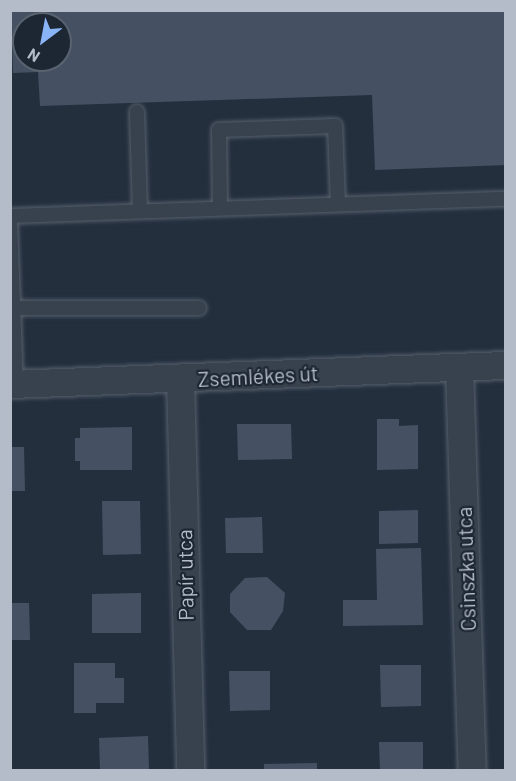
<!DOCTYPE html>
<meta charset="utf-8">
<style>
body{margin:0}
#map{position:relative;width:516px;height:781px;overflow:hidden;background:#242f3e;font-family:Barlow,sans-serif}
div>[style]{position:absolute}
[style*='--x']{left:calc(var(--x)*1px);top:calc(var(--y)*1px);width:calc(var(--w)*1px);rotate:calc(var(--a)*1deg)}
.building>*{inset:0;background:#455162}
.roads{filter:drop-shadow(0 0 2px #565f6c) drop-shadow(0 0 2px #565f6c)}
.service>*{height:14px;margin:-7px;padding:0 7px;transform-origin:7px;border-radius:7px;background:#38414e}
.minor>*{height:27px;margin:-13.5px;padding:0 13.5px;transform-origin:13.5px;border-radius:13.5px;background:#38414e}
span{translate:-50% -50%;white-space:nowrap;text-align:center;line-height:1.15;-webkit-text-stroke:4.5px #1d2633;paint-order:stroke}
.street-label{font-size:21px;color:#b4bcc9}
.frame{position:absolute;inset:0;border:12px solid #b4bcc9;pointer-events:none}
.north{position:absolute;left:12px;top:12px;width:60px;height:60px;box-sizing:border-box;background:#1d2633;border:2px solid #59626f;border-radius:50%;rotate:212deg;font-size:16px;font-weight:700;line-height:24px;text-align:center;color:#b4bcc9}
.north::after{content:'';display:block;margin:auto;width:21px;height:27px;background:#8ab4f8;clip-path:polygon(50% 0,100% 100%,50% 72%,0 100%)}
</style>
<div id="map">
<div class="building">
<i style="clip-path:polygon(evenodd,11px 10px,506px 10px,506px 165px,375px 170px,372px 95px,40px 106px,38px 72px,13px 73px,11px 10px,24px 24px,60px 24px,60px 60px,24px 60px,24px 24px)"></i>
<i style="clip-path:polygon(377px 419px,399px 419px,399px 426px,418px 425px,418px 469px,377px 470px)"></i>
<i style="clip-path:polygon(237px 424px,291px 424px,292px 459px,238px 460px)"></i>
<i style="clip-path:polygon(132px 427px,132px 470px,80px 470px,80px 461px,75px 461px,75px 438px,80px 438px,80px 428px)"></i>
<i style="clip-path:polygon(10px 447px,24px 447px,25px 491px,10px 491px)"></i>
<i style="clip-path:polygon(102px 501px,140px 501px,141px 554px,103px 555px)"></i>
<i style="clip-path:polygon(418px 510px,418px 543px,379px 544px,379px 511px)"></i>
<i style="clip-path:polygon(262px 517px,263px 553px,226px 553px,225px 518px)"></i>
<i style="clip-path:polygon(421px 548px,423px 625px,343px 626px,343px 600px,377px 600px,376px 549px)"></i>
<i style="clip-path:polygon(267px 577px,285px 593px,283px 611px,271px 630px,247px 630px,230px 612px,230px 594px,245px 578px)"></i>
<i style="clip-path:polygon(141px 593px,141px 633px,92px 633px,92px 594px)"></i>
<i style="clip-path:polygon(10px 603px,29px 603px,30px 640px,10px 640px)"></i>
<i style="clip-path:polygon(74px 663px,115px 663px,115px 678px,124px 678px,124px 703px,96px 703px,96px 713px,74px 713px)"></i>
<i style="clip-path:polygon(380px 665px,421px 665px,421px 706px,381px 707px)"></i>
<i style="clip-path:polygon(229px 671px,270px 671px,270px 710px,230px 711px)"></i>
<i style="clip-path:polygon(148px 736px,149px 770px,100px 770px,99px 738px)"></i>
<i style="clip-path:polygon(379px 742px,423px 742px,423px 770px,380px 770px)"></i>
<i style="clip-path:polygon(317px 763px,317px 770px,264px 770px,264px 764px)"></i>
</div>
<div class="roads">
<div class="service">
<i style="--x:137;--y:112;--w:99;--a:88.3"></i>
<i style="--x:220;--y:208;--w:78;--a:-90.7"></i>
<i style="--x:219;--y:130;--w:116;--a:-2"></i>
<i style="--x:335;--y:126;--w:78;--a:87.8"></i>
<i style="--x:10;--y:216;--w:496;--a:-2"></i>
<i style="--x:10;--y:222;--w:162;--a:87.9"></i>
<i style="--x:14;--y:308;--w:185;--a:0"></i>
</div>
<div class="minor">
<i style="--x:459;--y:367;--w:403;--a:88.2"></i>
<i style="--x:180;--y:379;--w:391;--a:88.5"></i>
<i style="--x:10;--y:384;--w:496;--a:-2.2"></i>
</div>
</div>
<div class="street-label">
<span style="left:258px;top:376px;rotate:-3deg">Zsemlékes út</span>
<span style="left:466px;top:569px;rotate:-92deg">Csinszka utca</span>
<span style="left:185px;top:575px;rotate:-91deg">Papír utca</span>
</div>
<div class="frame"></div>
<div class="north">N</div>
</div>
